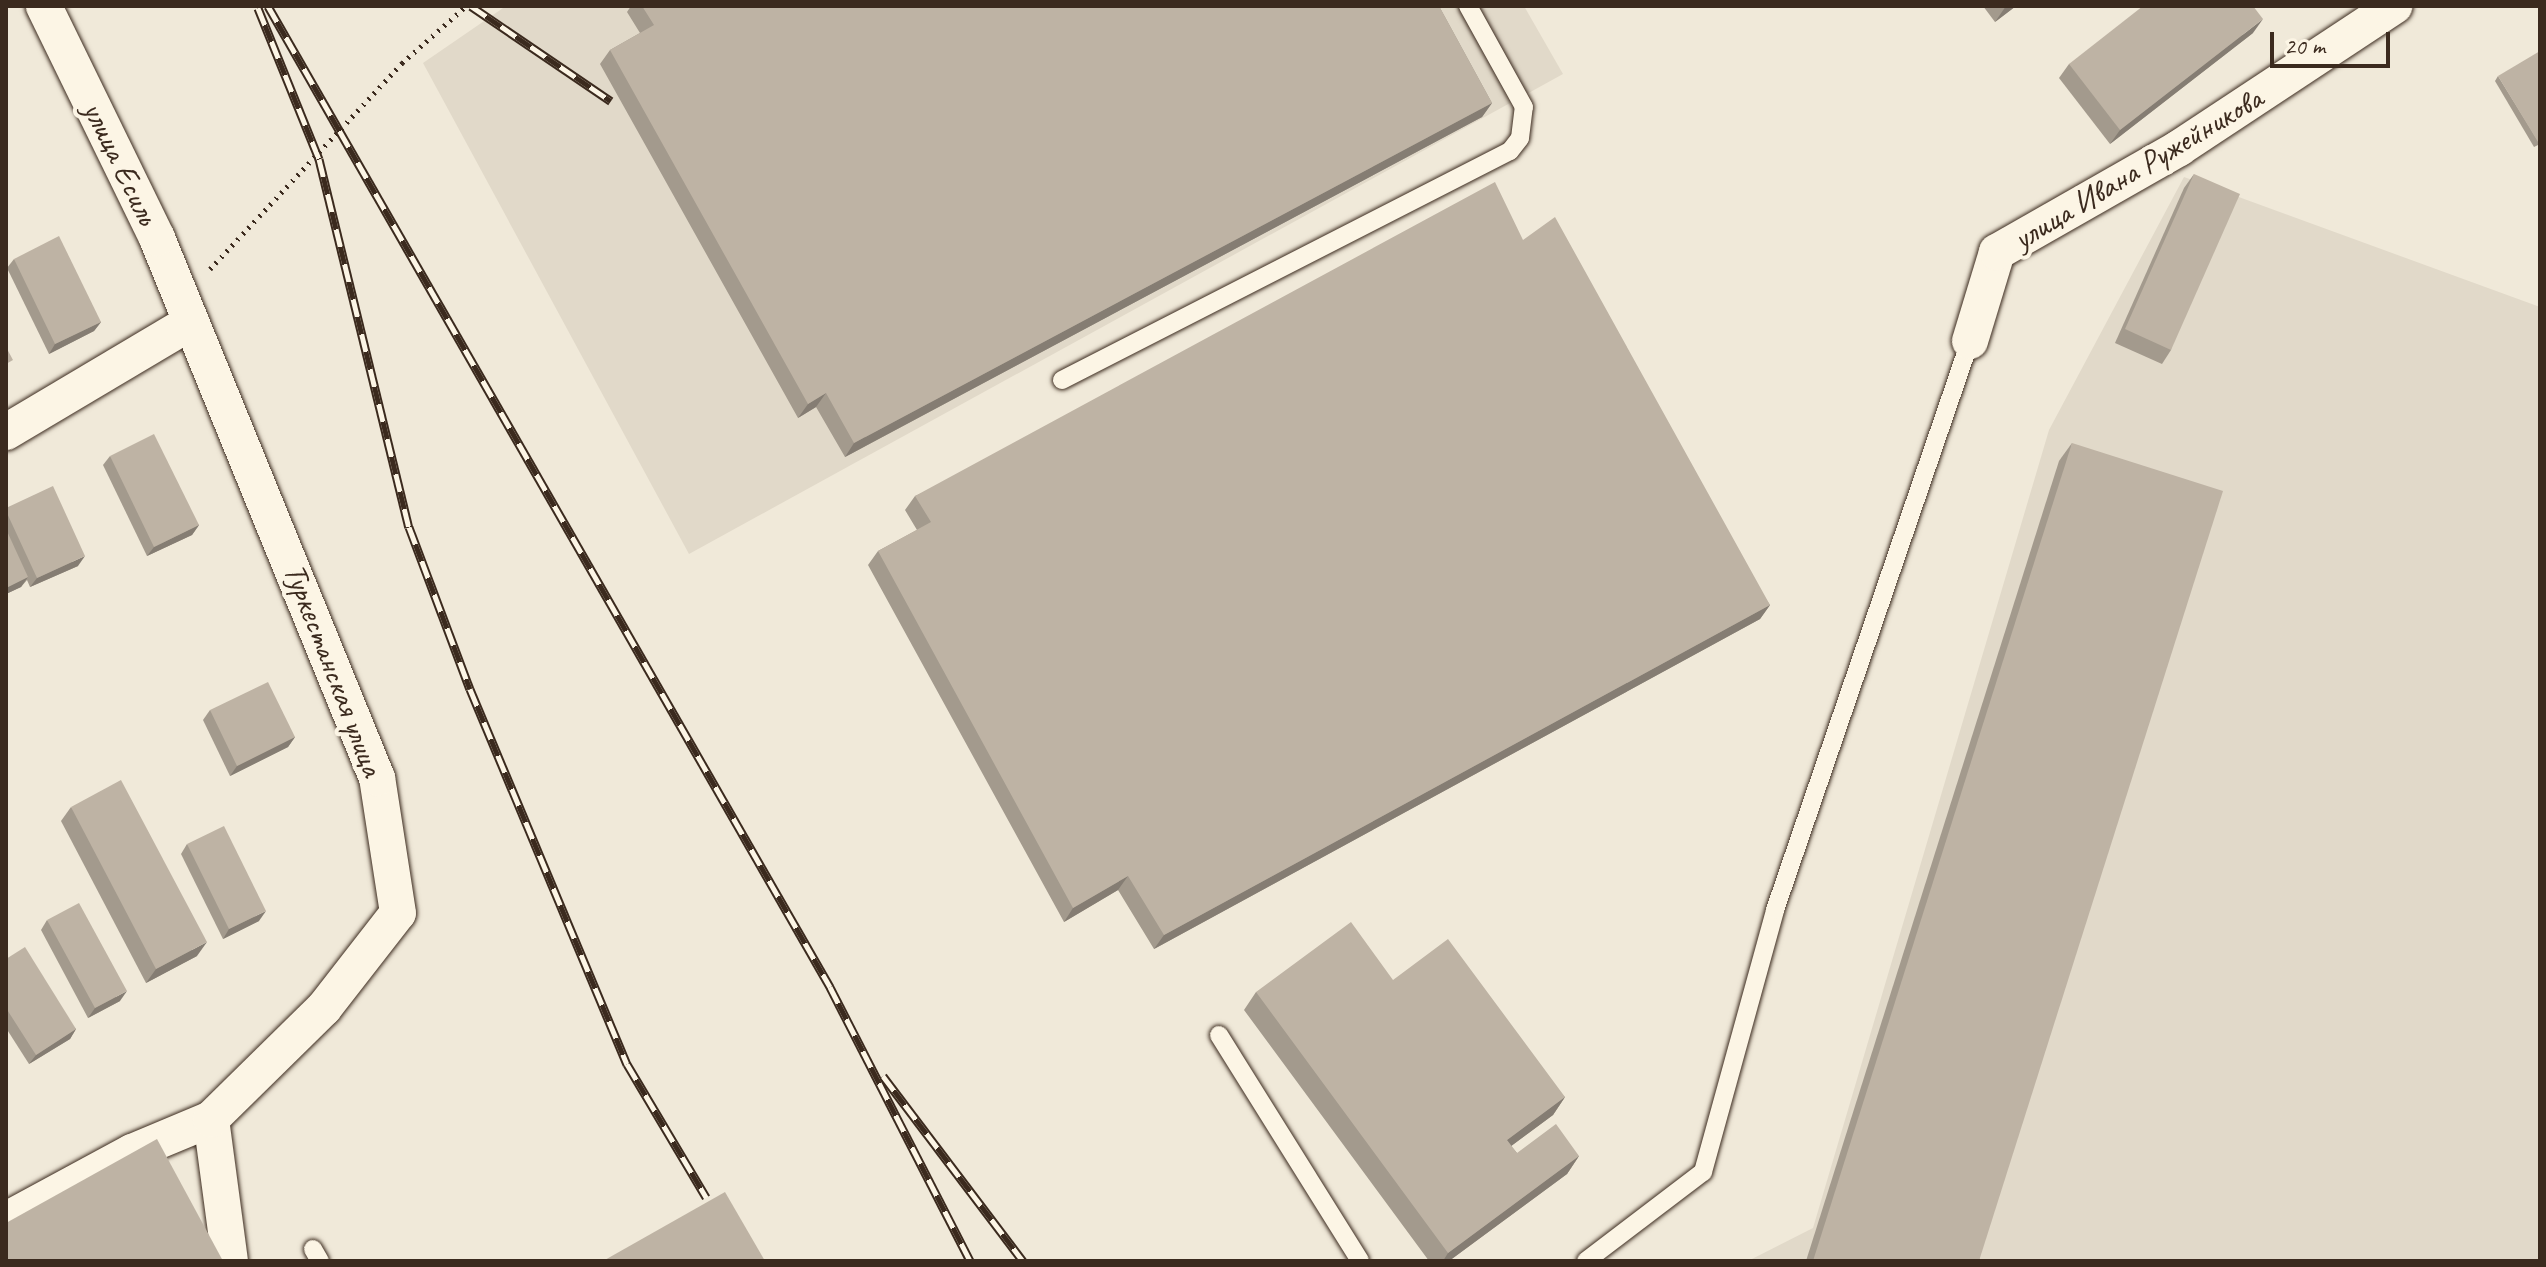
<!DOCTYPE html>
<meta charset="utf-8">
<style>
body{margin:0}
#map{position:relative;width:2546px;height:1267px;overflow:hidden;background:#f0e9d9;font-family:Caveat,sans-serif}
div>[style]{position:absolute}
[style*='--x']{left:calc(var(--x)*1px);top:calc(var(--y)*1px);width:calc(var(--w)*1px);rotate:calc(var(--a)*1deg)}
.built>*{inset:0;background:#e1d9c9}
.path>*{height:5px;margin-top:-2.5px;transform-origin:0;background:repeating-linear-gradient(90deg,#3b2a1e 0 2px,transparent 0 8px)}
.roads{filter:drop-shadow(0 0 2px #3b2a1e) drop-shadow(0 0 2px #3b2a1e)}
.service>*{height:18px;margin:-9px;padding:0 9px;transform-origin:9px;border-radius:9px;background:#fcf5e5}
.minor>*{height:36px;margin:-18px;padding:0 18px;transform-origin:18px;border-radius:18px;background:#fcf5e5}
.rail>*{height:9px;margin-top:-4.5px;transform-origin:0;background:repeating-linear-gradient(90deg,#fcf5e5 0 18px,#3b2a1e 0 36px);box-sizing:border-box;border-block:2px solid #3b2a1e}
.wall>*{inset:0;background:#a39a8d}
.shaded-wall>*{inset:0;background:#857d73}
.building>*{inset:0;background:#beb3a4}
span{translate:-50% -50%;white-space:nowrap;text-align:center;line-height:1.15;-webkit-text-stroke:8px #fcf5e5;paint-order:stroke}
.street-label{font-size:32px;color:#3b2a1e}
.frame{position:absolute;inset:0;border:8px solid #3b2a1e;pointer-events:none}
.scale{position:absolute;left:2270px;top:32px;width:120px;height:36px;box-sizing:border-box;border:4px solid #3b2a1e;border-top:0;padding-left:10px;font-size:24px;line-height:28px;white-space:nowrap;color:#3b2a1e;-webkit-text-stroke:6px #fcf5e5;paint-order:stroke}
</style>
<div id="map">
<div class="built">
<i style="clip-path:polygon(506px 6px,1524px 6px,1563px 74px,689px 554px,423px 63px)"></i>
<i style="clip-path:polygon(2184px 177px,2540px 307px,2540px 1261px,1748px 1261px,1813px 1228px,2049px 430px)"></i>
</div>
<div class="path">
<i style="--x:210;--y:269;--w:282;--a:-47"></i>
<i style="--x:402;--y:63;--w:86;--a:-41.7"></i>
</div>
<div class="roads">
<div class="service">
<i style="--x:1062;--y:380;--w:503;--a:-27.07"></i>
<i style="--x:1510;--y:151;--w:16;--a:-52"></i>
<i style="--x:1520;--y:138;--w:31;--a:-83"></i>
<i style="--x:1524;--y:107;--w:115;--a:-119"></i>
<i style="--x:1219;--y:1035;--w:266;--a:58"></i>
<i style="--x:313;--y:1249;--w:14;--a:60"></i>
<i style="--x:1586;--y:1261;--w:147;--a:-37.3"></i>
<i style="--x:1703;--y:1172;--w:272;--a:-74.6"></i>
<i style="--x:1775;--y:910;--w:601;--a:-71.08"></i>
</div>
<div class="minor">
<i style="--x:1970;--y:341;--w:93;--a:-73.1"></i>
<i style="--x:1997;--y:252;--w:210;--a:-29.7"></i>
<i style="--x:2179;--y:148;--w:258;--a:-33.4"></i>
<i style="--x:6;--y:432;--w:215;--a:-30.7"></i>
<i style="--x:211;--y:1119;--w:143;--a:82.4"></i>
<i style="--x:6;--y:1220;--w:143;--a:-28.4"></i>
<i style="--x:132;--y:1152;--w:86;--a:-22.7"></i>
<i style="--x:211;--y:1119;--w:158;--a:-44.5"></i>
<i style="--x:324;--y:1008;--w:120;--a:-52.1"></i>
<i style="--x:398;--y:913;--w:137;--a:-98.8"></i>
<i style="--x:377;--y:778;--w:583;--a:-112.17"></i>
<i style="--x:157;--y:238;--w:258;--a:-116"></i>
</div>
</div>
<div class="rail">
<i style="--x:268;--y:6;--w:1131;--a:60.19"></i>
<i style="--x:830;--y:987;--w:308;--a:62.9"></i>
<i style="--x:471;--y:6;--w:169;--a:34.2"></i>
<i style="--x:258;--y:8;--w:163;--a:68"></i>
<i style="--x:319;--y:159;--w:379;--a:76.3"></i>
<i style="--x:409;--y:527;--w:173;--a:69.4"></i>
<i style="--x:470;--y:689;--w:407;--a:67.3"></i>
<i style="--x:627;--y:1064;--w:155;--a:59.3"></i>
<i style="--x:883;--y:1076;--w:232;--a:52.9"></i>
</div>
<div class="wall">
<i style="clip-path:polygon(631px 6px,1439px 6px,1492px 103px,1482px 117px,845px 457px,816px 407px,798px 418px,600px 64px,610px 50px,640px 33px,627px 12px)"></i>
<i style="clip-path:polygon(1983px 6px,2016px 6px,1995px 22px)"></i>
<i style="clip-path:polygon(2253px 33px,2110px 144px,2059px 78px,2069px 64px)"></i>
<i style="clip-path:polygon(2498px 76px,2540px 144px,2534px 147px,2495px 81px)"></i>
<i style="clip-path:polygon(2194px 174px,2171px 350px,2162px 364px,2115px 343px,2184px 188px)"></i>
<i style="clip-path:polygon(1523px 240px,1770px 605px,1760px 619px,1154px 949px,1118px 890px,1064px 922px,868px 565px,878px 551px,917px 530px,905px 510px,915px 496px)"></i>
<i style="clip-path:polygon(14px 259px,101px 322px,94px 331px,49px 354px,7px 268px)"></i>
<i style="clip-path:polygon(2072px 443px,1979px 1261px,1806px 1261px,2059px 461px)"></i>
<i style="clip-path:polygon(110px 456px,199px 525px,192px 535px,147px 556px,103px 465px)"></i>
<i style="clip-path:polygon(6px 511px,78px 566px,30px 587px,27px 580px,21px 587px,6px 594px)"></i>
<i style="clip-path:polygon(210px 710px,295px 737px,288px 747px,230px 776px,203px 720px)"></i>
<i style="clip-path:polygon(71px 807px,197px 956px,146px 983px,61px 821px)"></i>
<i style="clip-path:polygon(187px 844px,259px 921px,223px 939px,181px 854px)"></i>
<i style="clip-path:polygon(47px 920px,120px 1001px,88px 1018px,41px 930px)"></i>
<i style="clip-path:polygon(6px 959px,76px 1029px,70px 1039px,29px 1064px,6px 1028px)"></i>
<i style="clip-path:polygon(1393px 980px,1565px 1097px,1553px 1115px,1511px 1146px,1517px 1153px,1579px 1156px,1567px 1174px,1449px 1261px,1429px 1261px,1244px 1010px,1256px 992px)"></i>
</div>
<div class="shaded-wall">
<i style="clip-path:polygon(2006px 6px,2016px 6px,1995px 22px)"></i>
<i style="clip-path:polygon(2263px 19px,2253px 33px,2110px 144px,2120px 130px)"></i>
<i style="clip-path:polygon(1492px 103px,1482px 117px,845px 457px,854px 443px)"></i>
<i style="clip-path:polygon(101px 322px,94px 331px,49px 354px,55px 344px)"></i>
<i style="clip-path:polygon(826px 393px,816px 407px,798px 418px,808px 404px)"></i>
<i style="clip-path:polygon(199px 525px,192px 535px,147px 556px,154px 547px)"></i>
<i style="clip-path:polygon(85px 556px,78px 566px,30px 587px,37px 578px)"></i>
<i style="clip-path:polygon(28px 577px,21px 587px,6px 594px,6px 588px)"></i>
<i style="clip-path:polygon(1770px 605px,1760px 619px,1154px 949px,1164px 935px)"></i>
<i style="clip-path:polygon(295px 737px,288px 747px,230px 776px,237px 766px)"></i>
<i style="clip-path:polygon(1128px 876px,1118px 890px,1064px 922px,1073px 908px)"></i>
<i style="clip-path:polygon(266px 911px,259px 921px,223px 939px,229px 929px)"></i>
<i style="clip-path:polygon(207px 942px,197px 956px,146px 983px,156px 969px)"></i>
<i style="clip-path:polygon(127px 991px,120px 1001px,88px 1018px,95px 1008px)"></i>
<i style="clip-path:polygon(76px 1029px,70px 1039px,29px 1064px,36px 1055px)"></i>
<i style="clip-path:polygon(1565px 1097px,1553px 1115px,1495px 1158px,1507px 1140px)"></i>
<i style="clip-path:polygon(1579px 1156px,1567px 1174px,1449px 1261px,1443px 1261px,1448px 1253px)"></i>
</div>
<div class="building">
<i style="clip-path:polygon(642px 6px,1439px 6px,1492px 103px,854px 443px,826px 393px,808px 404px,610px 50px,654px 25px)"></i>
<i style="clip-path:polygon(2143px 6px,2253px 6px,2263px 19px,2120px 130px,2069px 64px)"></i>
<i style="clip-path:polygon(2540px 51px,2540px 141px,2538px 142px,2498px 76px)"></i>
<i style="clip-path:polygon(2194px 174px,2240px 194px,2171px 350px,2125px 329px)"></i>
<i style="clip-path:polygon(1495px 182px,1523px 240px,1555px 217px,1770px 605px,1164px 935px,1128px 876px,1073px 908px,878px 551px,931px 522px,915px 496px)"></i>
<i style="clip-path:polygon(59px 236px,101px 322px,55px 344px,14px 259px)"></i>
<i style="clip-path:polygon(6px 347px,13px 360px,6px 364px)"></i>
<i style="clip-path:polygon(154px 434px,199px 525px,154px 547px,110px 456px)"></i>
<i style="clip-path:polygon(2072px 443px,2223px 491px,1979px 1261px,1813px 1261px)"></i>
<i style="clip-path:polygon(53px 486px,85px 556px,37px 578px,6px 511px,6px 508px)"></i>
<i style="clip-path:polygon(6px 529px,28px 577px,6px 588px)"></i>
<i style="clip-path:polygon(268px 682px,295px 737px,237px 766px,210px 710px)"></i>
<i style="clip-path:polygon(121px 780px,207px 942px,156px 969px,71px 807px)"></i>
<i style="clip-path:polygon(224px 826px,266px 911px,229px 929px,187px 844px)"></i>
<i style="clip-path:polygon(79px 903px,127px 991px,95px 1008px,47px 920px)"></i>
<i style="clip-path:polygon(1351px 922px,1393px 980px,1448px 939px,1565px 1097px,1507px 1140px,1517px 1153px,1556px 1124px,1579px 1156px,1448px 1253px,1256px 992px)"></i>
<i style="clip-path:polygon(25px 947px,76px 1029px,36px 1055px,6px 1008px,6px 959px)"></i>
<i style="clip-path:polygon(157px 1139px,223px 1261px,6px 1261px,6px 1223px)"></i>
<i style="clip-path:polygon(725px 1192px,765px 1261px,603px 1261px)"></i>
</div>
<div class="street-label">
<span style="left:120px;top:163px;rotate:64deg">улица Есиль</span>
<span style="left:2138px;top:169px;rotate:-31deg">улица Ивана Ружейникова</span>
<span style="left:333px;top:670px;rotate:69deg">Туркестанская улица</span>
</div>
<div class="frame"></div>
<div class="scale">20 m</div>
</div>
